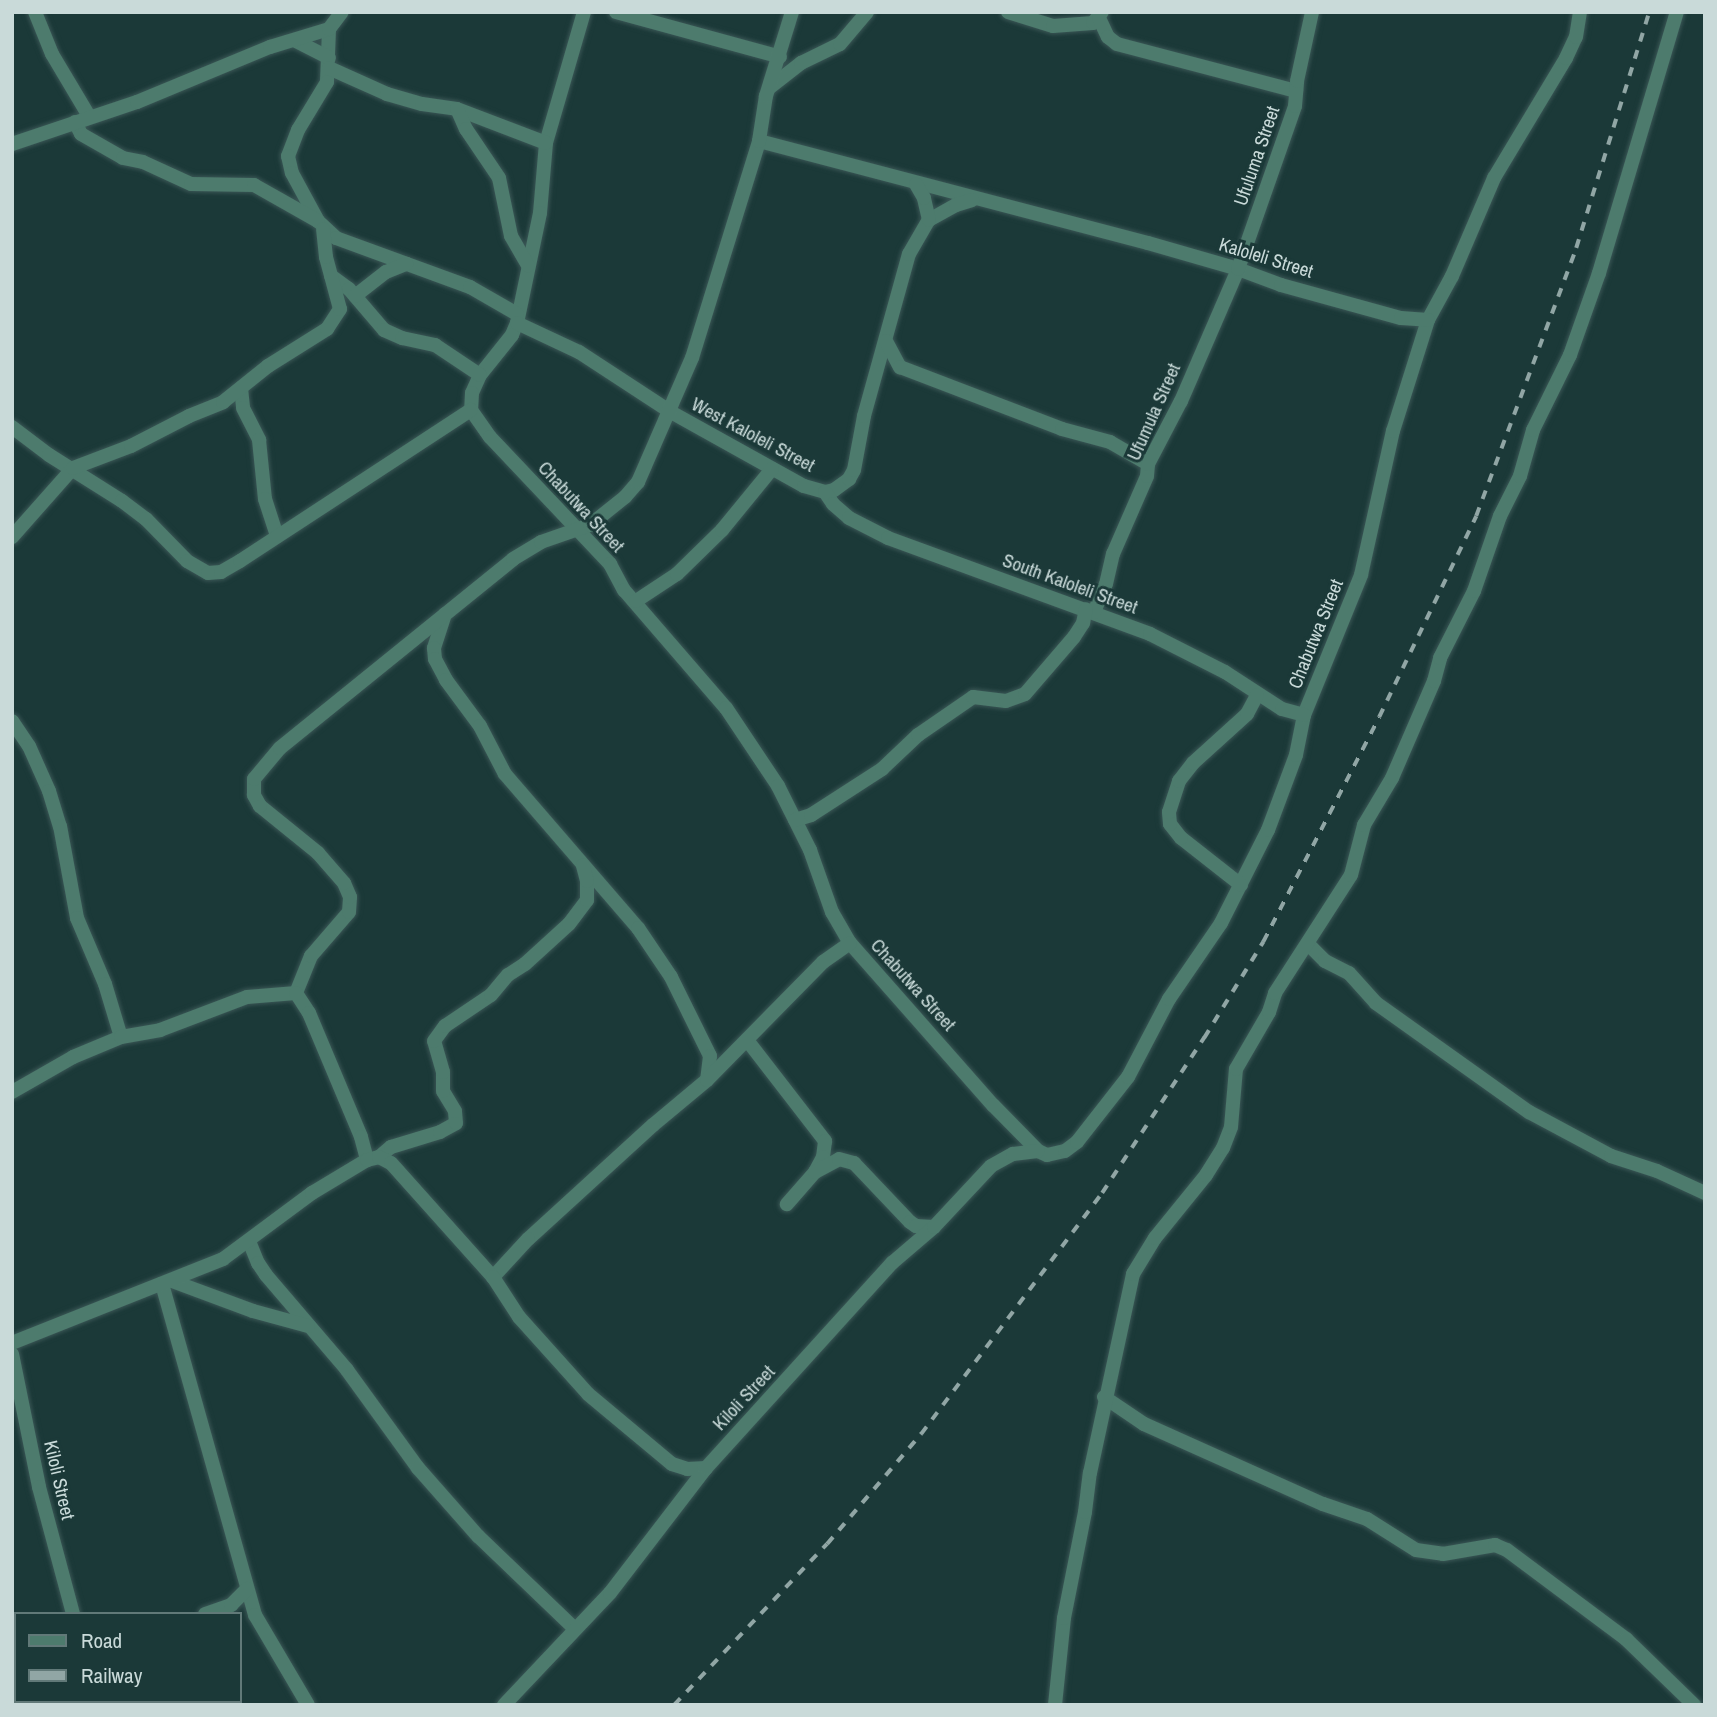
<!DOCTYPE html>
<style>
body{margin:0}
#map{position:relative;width:1717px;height:1717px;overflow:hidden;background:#1b3938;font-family:"Archivo Narrow",sans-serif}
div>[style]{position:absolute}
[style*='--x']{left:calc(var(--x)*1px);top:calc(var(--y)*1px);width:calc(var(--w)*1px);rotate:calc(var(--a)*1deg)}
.roads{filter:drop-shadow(0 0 2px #3a5655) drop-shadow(0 0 2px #3a5655)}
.minor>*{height:14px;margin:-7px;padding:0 7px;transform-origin:7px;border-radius:7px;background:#4d7b6d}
.rail>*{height:3.5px;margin-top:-1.75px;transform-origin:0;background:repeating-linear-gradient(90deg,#91a6a5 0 9px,transparent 0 18px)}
span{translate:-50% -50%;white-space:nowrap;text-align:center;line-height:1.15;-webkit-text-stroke:6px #1b3938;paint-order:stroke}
.street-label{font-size:19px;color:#c9dad9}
.frame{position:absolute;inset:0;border:14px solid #c9dad9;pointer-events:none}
.legend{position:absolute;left:14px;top:1612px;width:228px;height:91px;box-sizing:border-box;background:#1b3938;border:2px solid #617978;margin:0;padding:9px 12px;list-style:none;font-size:21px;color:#c9dad9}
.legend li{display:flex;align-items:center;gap:14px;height:35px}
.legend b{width:35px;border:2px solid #617978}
</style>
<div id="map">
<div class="roads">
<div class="minor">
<i style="--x:35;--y:12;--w:45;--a:68"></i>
<i style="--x:52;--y:54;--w:72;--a:59.2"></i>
<i style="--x:584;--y:12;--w:136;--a:106.2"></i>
<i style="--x:546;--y:143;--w:70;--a:94.9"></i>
<i style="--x:540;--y:213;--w:112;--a:101.8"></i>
<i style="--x:517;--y:323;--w:13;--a:113"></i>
<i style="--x:512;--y:335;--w:51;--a:128.7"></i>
<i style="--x:480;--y:375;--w:20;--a:114"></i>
<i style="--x:472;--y:393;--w:17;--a:93"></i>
<i style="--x:471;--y:410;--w:33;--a:55"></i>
<i style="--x:490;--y:437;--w:175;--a:46.6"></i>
<i style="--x:610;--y:564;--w:30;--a:62"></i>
<i style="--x:624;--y:590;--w:156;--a:49.2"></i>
<i style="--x:726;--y:708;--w:94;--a:56.3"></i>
<i style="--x:778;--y:786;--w:72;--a:63.4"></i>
<i style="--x:810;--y:850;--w:66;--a:70.5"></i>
<i style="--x:832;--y:912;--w:36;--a:60"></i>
<i style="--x:850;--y:943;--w:216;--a:48.6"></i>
<i style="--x:993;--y:1105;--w:64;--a:45.6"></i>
<i style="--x:1038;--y:1151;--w:10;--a:24"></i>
<i style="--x:1047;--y:1155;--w:18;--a:-13"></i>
<i style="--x:1065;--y:1151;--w:15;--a:-37"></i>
<i style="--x:1077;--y:1142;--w:83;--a:-51.9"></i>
<i style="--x:1128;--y:1077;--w:88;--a:-62.3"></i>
<i style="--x:1169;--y:999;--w:92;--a:-55.6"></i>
<i style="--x:1221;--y:923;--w:104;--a:-63.2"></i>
<i style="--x:1268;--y:830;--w:80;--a:-69.5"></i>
<i style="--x:1296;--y:755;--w:41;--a:-78.7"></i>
<i style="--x:1304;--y:715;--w:151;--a:-67.8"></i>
<i style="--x:1361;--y:575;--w:148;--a:-77.5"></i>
<i style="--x:1393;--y:431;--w:116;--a:-72.5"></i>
<i style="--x:1428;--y:320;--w:50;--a:-61.4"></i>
<i style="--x:1452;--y:276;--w:107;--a:-66.8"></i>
<i style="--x:1494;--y:178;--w:140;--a:-59"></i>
<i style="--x:1566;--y:58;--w:23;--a:-65"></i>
<i style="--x:1576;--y:37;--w:25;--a:-81"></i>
<i style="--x:616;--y:12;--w:170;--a:15.3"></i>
<i style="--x:1008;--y:12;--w:47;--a:17.3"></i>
<i style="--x:1053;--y:26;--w:40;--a:-4.3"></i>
<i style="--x:1093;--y:23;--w:14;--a:-51"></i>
<i style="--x:1099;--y:18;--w:21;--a:65"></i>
<i style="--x:1108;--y:37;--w:11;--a:38"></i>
<i style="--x:1117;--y:44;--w:185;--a:14.7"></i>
<i style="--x:329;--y:29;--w:53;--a:92.2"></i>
<i style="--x:327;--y:82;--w:56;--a:121.1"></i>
<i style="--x:298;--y:130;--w:28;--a:111"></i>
<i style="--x:288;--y:156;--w:17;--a:77"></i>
<i style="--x:292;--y:173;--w:55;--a:61.6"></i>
<i style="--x:318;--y:221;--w:25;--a:43"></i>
<i style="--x:336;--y:238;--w:143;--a:20.1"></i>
<i style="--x:470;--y:287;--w:54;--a:29.9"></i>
<i style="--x:296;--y:41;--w:37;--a:27"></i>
<i style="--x:329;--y:68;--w:64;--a:24.1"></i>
<i style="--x:387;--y:94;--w:36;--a:16"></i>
<i style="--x:422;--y:104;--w:35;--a:8"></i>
<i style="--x:457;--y:109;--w:95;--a:20.9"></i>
<i style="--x:769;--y:88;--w:41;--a:-38"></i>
<i style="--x:801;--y:63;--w:43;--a:-26"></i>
<i style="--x:840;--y:44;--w:42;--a:-49.8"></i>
<i style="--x:457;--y:109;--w:22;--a:66"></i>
<i style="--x:466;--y:129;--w:59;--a:56"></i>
<i style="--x:499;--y:178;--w:59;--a:78.3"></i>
<i style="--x:511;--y:236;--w:34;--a:60"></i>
<i style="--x:75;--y:122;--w:13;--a:63"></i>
<i style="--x:81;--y:134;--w:48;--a:29.7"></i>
<i style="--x:123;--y:158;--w:20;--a:11"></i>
<i style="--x:143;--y:162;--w:53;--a:24.6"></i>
<i style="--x:191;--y:184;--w:63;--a:0.9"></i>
<i style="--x:254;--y:185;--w:73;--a:29.4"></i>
<i style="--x:759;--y:141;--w:402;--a:14.7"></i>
<i style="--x:1148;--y:243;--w:94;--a:16.1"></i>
<i style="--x:1238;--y:269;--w:46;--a:20.4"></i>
<i style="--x:1281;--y:285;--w:124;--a:15.4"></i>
<i style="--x:1401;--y:318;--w:27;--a:4"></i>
<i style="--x:12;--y:144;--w:132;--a:-18.6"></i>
<i style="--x:137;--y:102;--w:144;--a:-22.5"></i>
<i style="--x:270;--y:47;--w:62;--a:-17"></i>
<i style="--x:329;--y:29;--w:21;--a:-53"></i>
<i style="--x:929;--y:220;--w:31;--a:-29"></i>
<i style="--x:956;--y:205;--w:17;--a:-17"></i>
<i style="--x:331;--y:276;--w:22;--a:36"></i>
<i style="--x:349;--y:289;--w:54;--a:49.5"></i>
<i style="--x:384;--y:330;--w:20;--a:24"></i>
<i style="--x:402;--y:338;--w:34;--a:12"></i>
<i style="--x:435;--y:345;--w:54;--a:33.7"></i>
<i style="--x:355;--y:296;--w:39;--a:-38"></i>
<i style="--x:386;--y:272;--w:22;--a:-22"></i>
<i style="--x:517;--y:323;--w:68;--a:25.1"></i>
<i style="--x:579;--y:352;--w:108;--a:33.2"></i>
<i style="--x:669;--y:411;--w:154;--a:29.1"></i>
<i style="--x:804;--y:486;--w:22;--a:16"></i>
<i style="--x:825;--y:492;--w:9;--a:-13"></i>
<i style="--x:834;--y:490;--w:19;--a:-36"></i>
<i style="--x:849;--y:479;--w:10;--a:-61"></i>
<i style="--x:854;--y:470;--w:55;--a:-79.5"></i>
<i style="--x:864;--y:416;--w:168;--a:-74.5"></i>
<i style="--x:909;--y:254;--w:39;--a:-60"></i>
<i style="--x:929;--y:220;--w:23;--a:-103"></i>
<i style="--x:924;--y:198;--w:16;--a:-120"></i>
<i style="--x:886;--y:341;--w:30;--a:62"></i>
<i style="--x:900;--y:367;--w:173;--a:20.9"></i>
<i style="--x:1062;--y:429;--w:50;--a:15.2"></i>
<i style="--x:1110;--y:442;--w:44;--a:30.1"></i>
<i style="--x:241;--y:388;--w:20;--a:84"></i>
<i style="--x:243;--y:408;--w:36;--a:63"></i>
<i style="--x:259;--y:440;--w:59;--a:84.2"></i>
<i style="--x:265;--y:499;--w:38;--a:72"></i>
<i style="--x:12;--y:427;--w:46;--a:37.1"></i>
<i style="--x:49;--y:455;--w:86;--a:32.2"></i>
<i style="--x:122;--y:501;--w:30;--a:37"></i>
<i style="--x:146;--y:519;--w:59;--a:45.7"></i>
<i style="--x:187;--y:561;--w:24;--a:30"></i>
<i style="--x:208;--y:573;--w:13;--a:-4"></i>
<i style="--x:221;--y:572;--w:22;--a:-30"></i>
<i style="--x:240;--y:561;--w:276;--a:-33.2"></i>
<i style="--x:825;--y:492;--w:14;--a:56"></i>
<i style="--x:833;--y:504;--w:21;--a:41"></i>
<i style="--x:849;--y:518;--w:44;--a:27.1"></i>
<i style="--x:888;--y:538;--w:279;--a:20.1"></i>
<i style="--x:1150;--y:634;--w:84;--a:26.9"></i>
<i style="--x:1225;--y:672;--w:68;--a:33"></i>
<i style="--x:1282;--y:709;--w:23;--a:15"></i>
<i style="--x:12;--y:537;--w:92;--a:-48.5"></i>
<i style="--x:73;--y:468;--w:62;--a:-20.8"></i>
<i style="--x:131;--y:446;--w:65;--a:-27.3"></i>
<i style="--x:189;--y:416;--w:37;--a:-22"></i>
<i style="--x:223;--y:402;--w:58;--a:-38.7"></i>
<i style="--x:268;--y:366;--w:70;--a:-32.1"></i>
<i style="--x:327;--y:329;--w:24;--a:-57"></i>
<i style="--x:340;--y:309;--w:54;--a:-105.1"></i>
<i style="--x:326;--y:257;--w:28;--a:-96"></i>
<i style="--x:636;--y:601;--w:49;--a:-33.4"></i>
<i style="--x:677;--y:574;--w:63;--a:-44.4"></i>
<i style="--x:722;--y:530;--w:79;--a:-50.7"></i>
<i style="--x:1094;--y:612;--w:30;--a:-67"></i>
<i style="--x:1106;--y:584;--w:31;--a:-77"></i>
<i style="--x:1113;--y:554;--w:85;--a:-66.4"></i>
<i style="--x:1147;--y:476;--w:12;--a:-85"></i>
<i style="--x:1148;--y:464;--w:71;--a:-62.4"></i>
<i style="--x:1181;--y:401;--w:144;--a:-66.6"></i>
<i style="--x:1238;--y:269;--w:173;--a:-70.7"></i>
<i style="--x:1295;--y:106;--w:25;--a:-85"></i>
<i style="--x:1297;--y:81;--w:71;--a:-77.7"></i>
<i style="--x:445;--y:614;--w:36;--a:108"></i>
<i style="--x:434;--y:648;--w:11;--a:85"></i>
<i style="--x:435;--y:659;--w:24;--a:62"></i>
<i style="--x:446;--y:680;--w:57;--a:53.5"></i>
<i style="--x:480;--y:726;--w:54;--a:62.5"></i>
<i style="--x:505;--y:774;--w:203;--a:49.2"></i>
<i style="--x:638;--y:928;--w:59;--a:56"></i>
<i style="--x:671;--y:977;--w:88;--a:63.7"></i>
<i style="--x:710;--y:1056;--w:24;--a:97"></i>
<i style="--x:707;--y:1080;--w:70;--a:140.2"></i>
<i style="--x:653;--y:1125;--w:169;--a:137.6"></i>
<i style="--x:528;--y:1239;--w:52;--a:132.6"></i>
<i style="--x:12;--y:721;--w:30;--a:56"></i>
<i style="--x:29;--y:746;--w:49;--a:66"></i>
<i style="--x:49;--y:791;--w:37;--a:73"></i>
<i style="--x:60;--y:826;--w:94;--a:79.5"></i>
<i style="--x:77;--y:918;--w:72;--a:67"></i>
<i style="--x:105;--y:984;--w:55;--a:73.2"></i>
<i style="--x:795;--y:820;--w:17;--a:-17"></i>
<i style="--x:811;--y:815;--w:85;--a:-32.9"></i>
<i style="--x:882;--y:769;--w:50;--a:-43.4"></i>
<i style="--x:918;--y:735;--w:67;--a:-34.6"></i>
<i style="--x:973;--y:697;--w:33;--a:7"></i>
<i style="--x:1006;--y:701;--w:20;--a:-20"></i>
<i style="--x:1025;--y:694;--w:75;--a:-49.3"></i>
<i style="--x:1074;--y:637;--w:17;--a:-57"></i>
<i style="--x:1083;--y:623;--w:14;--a:-78"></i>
<i style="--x:1241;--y:885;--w:76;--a:-141.9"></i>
<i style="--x:1181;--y:838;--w:18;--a:-128"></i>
<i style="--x:1170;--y:824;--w:12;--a:-95"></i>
<i style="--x:1169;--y:812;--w:33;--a:-72"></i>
<i style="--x:1179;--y:781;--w:23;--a:-52"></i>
<i style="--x:1193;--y:763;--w:73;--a:-42.2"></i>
<i style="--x:1247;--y:714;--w:21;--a:-62"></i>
<i style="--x:1308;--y:944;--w:24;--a:45"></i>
<i style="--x:1325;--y:961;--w:27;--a:27"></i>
<i style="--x:1349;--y:973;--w:40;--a:48"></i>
<i style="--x:1376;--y:1003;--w:188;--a:35.5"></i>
<i style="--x:1529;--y:1112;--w:93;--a:28.2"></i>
<i style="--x:1611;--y:1156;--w:48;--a:18.1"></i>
<i style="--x:1657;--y:1171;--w:53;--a:24.6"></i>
<i style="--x:296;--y:993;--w:40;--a:-68"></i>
<i style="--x:311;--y:956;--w:58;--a:-49.2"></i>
<i style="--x:349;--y:912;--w:15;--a:-86"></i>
<i style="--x:350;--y:897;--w:15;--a:-113"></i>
<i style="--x:344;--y:883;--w:40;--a:-131"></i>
<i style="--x:318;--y:853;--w:75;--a:-141"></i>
<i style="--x:260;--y:806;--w:13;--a:-119"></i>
<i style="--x:254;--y:795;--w:16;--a:-90"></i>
<i style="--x:254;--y:779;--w:40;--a:-50"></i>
<i style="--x:280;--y:748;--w:300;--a:-39"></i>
<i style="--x:513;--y:559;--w:33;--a:-31"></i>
<i style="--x:541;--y:542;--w:52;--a:-19.1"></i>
<i style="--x:590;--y:525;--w:45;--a:-38.7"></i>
<i style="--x:625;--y:497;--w:20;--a:-49"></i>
<i style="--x:638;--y:482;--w:135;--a:-66.5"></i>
<i style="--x:692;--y:358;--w:227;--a:-72.8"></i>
<i style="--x:759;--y:141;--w:46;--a:-81.2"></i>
<i style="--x:766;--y:96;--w:88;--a:-72.8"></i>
<i style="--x:747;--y:1040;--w:128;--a:52.3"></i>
<i style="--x:825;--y:1141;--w:16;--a:97"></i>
<i style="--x:823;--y:1157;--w:17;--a:118"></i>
<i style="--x:815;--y:1172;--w:43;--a:131.2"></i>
<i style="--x:707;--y:1080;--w:165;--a:-45.5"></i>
<i style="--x:823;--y:962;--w:33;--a:-35"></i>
<i style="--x:12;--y:1092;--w:70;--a:-29.8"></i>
<i style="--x:73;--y:1057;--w:52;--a:-22.6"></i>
<i style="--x:121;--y:1037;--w:40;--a:-10"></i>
<i style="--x:160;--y:1030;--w:93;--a:-20.8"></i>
<i style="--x:247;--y:997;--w:49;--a:-4.7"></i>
<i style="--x:296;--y:993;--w:24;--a:57"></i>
<i style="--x:309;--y:1013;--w:134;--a:67.2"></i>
<i style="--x:361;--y:1137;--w:24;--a:75"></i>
<i style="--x:379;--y:1157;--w:16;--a:-40"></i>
<i style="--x:391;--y:1147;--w:51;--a:-17"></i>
<i style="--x:440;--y:1132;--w:18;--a:-29"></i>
<i style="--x:456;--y:1123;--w:12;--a:-95"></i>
<i style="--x:455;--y:1111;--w:23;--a:-121"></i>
<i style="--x:443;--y:1091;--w:19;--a:-90"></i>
<i style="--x:443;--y:1072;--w:32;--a:-106"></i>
<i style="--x:434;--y:1041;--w:19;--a:-54"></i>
<i style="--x:445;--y:1026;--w:55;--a:-34"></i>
<i style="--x:491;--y:995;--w:26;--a:-50"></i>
<i style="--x:508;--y:975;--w:20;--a:-33"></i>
<i style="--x:525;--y:964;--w:59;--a:-42.3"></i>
<i style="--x:569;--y:924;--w:30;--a:-53"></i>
<i style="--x:587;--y:900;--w:19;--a:-90"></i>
<i style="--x:587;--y:881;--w:16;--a:-105"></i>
<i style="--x:815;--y:1172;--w:27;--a:-28"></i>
<i style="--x:839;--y:1159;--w:16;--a:15"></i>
<i style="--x:854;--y:1163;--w:81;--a:46.5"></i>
<i style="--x:910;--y:1222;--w:7;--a:34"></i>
<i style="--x:916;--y:1226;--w:18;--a:3"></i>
<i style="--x:249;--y:1241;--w:24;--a:68"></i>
<i style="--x:258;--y:1263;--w:14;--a:56"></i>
<i style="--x:266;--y:1275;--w:125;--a:49.5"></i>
<i style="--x:347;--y:1370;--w:121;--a:54.1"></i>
<i style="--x:418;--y:1468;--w:91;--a:48.6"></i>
<i style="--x:478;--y:1536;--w:134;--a:43.8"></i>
<i style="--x:172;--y:1281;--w:86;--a:20.3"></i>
<i style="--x:253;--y:1311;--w:57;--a:15.3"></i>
<i style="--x:162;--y:1284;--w:344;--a:74.3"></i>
<i style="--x:255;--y:1615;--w:104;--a:59.5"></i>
<i style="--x:12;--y:1343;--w:227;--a:-21.7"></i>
<i style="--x:223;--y:1259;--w:111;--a:-36.6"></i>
<i style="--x:312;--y:1193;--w:64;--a:-31"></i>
<i style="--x:367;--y:1160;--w:12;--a:-14"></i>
<i style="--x:379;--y:1157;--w:13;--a:27"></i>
<i style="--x:391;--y:1163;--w:153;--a:48.2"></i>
<i style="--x:493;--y:1277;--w:48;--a:57"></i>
<i style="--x:519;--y:1317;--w:103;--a:48.1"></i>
<i style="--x:588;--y:1394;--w:109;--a:39.8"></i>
<i style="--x:672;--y:1464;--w:16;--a:18"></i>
<i style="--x:687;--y:1469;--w:19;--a:-3"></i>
<i style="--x:12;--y:1354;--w:136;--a:78.5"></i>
<i style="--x:39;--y:1487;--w:131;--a:75"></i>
<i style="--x:1104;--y:1397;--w:48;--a:34"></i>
<i style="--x:1144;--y:1424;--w:196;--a:24.1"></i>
<i style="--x:1323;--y:1504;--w:46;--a:18.8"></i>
<i style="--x:1367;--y:1519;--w:58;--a:32.3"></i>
<i style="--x:1416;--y:1550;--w:27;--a:8"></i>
<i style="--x:1443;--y:1554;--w:53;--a:-9.8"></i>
<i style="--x:1495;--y:1545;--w:13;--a:23"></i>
<i style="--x:1507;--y:1550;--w:149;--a:36.8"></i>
<i style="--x:1626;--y:1639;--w:95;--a:44.1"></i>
<i style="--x:205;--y:1614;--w:28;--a:-19"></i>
<i style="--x:231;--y:1605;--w:23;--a:-45"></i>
<i style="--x:94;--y:1701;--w:4;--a:76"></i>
<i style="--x:504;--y:1705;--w:154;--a:-46.6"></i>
<i style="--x:610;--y:1593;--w:158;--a:-52.5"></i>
<i style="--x:706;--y:1468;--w:277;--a:-47.8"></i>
<i style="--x:892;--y:1263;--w:55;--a:-40.6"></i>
<i style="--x:934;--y:1227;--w:83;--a:-46.9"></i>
<i style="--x:991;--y:1166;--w:25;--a:-29"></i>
<i style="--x:1013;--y:1154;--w:25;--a:-7"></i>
<i style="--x:1055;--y:1705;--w:87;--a:-84.1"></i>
<i style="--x:1064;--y:1618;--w:108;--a:-78.8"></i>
<i style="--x:1085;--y:1512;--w:39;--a:-83"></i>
<i style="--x:1090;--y:1473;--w:204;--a:-77.8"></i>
<i style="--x:1133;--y:1274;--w:42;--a:-58.6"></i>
<i style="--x:1155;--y:1238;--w:81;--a:-51"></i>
<i style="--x:1206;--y:1175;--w:32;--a:-58"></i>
<i style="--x:1223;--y:1148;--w:22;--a:-69"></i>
<i style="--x:1231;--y:1127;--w:58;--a:-85.1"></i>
<i style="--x:1236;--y:1069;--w:66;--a:-59.9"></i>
<i style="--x:1269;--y:1012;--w:20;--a:-72"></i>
<i style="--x:1275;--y:993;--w:140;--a:-57.2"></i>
<i style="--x:1351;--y:875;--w:52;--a:-75.4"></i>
<i style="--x:1364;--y:825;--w:55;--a:-59.2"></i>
<i style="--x:1392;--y:778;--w:106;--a:-66.6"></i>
<i style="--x:1434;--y:681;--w:24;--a:-75"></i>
<i style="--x:1440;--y:658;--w:75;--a:-63.1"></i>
<i style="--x:1474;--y:591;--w:79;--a:-70.9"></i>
<i style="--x:1500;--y:516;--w:45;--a:-63.4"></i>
<i style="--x:1520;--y:476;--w:48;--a:-74.2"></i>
<i style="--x:1533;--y:430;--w:84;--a:-63.7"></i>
<i style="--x:1570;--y:355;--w:87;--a:-70.5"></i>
<i style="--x:1599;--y:273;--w:272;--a:-73.4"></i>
</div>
</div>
<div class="rail">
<i style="--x:674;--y:1705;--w:222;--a:-46.5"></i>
<i style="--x:827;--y:1544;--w:145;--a:-49.5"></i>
<i style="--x:921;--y:1434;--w:301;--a:-53.1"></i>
<i style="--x:1102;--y:1193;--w:186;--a:-56.7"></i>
<i style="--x:1204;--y:1038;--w:113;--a:-58.4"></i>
<i style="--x:1263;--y:942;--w:253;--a:-62.7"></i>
<i style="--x:1379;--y:717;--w:223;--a:-64.2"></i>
<i style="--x:1476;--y:516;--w:286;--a:-69.5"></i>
<i style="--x:1576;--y:248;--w:247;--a:-72.8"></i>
</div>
<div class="street-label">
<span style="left:1257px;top:156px;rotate:-71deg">Ufuluma Street</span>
<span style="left:1266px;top:258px;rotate:17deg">Kaloleli Street</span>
<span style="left:1154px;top:412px;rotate:-66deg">Ufumula Street</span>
<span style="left:753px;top:435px;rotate:28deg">West Kaloleli Street</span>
<span style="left:581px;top:507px;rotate:47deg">Chabutwa Street</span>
<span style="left:1070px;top:584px;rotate:20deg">South Kaloleli Street</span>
<span style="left:1316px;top:634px;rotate:-68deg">Chabutwa Street</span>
<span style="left:913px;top:985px;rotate:48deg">Chabutwa Street</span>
<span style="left:744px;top:1398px;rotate:-47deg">Kiloli Street</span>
<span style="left:59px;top:1480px;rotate:77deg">Kiloli Street</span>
</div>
<div class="frame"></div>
<ul class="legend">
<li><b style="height:9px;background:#4d7b6d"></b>Road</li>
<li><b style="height:9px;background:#91a6a5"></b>Railway</li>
</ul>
</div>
